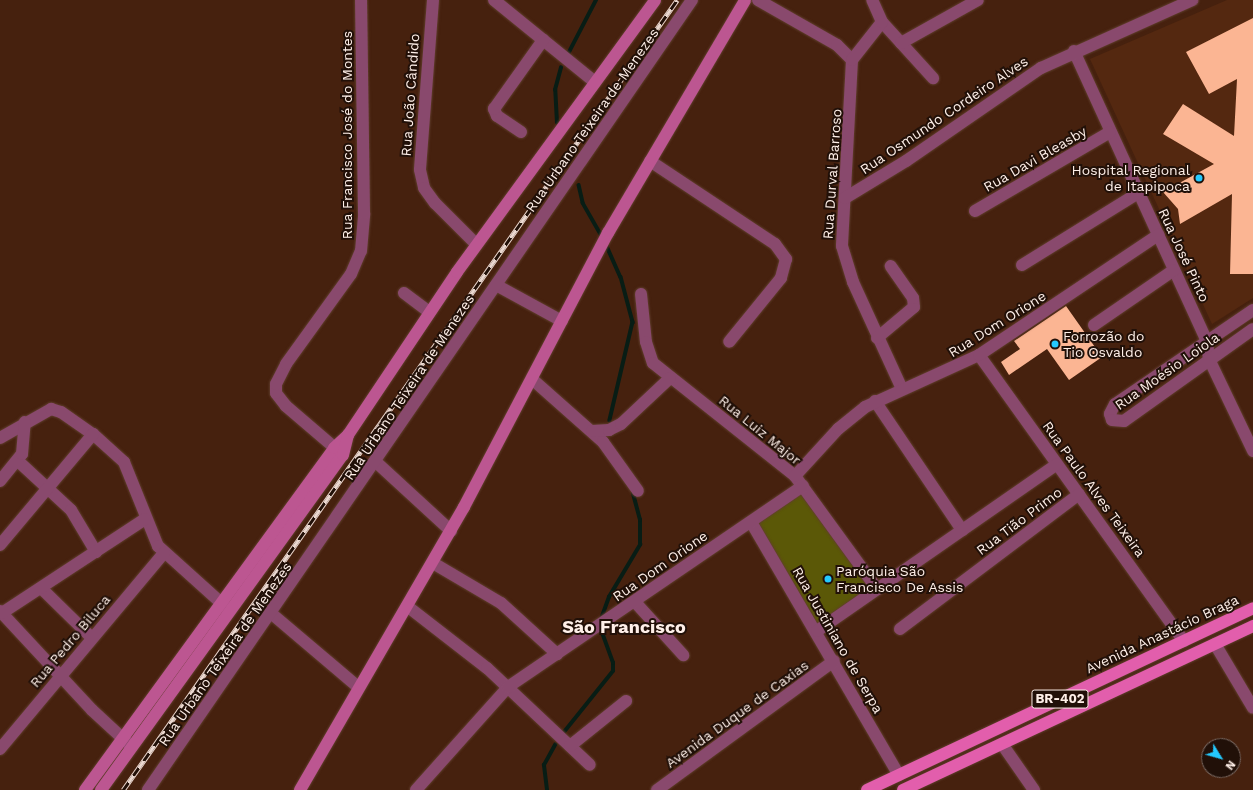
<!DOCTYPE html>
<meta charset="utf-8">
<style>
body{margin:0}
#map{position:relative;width:1253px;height:790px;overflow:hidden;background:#46210e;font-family:"Work Sans",sans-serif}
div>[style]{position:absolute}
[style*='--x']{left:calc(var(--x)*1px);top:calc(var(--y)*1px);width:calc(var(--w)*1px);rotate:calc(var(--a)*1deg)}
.built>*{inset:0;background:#542810}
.green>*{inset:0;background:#5b5807}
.stream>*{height:3.5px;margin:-1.75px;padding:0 1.75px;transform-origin:1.75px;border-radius:1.75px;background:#081d15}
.building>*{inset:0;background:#fbb593}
.roads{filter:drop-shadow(0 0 1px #603e2d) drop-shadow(0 0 1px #603e2d)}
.street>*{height:12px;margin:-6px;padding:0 6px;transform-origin:6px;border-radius:6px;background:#89496d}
.secondary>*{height:12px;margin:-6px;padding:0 6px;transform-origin:6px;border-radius:6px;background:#bc5691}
.primary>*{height:12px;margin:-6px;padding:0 6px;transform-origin:6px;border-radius:6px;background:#e25eac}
.rail>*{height:4.5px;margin-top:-2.25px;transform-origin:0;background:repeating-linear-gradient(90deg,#211008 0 9px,#ead8d0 0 18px);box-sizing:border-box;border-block:1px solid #ead8d0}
.dots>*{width:11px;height:11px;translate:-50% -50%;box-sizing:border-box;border:2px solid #211008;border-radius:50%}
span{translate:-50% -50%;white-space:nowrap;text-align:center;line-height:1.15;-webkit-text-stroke:4px #211008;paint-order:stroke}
.shield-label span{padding:1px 3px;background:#211008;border:1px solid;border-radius:3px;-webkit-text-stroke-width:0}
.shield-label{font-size:13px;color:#feefe8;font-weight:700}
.street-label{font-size:14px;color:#feefe8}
.poi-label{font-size:14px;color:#feefe8}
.right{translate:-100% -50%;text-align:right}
.left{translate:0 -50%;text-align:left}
.district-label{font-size:18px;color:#feefe8;font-weight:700}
.north{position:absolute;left:1201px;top:738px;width:40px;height:40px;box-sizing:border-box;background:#211008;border:1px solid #796962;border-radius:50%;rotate:127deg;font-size:11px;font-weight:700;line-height:16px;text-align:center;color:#feefe8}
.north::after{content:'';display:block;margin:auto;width:14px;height:18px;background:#24c9fe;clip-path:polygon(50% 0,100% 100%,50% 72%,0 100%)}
</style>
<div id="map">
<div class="built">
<i style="clip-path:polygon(1227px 0,1253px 0,1253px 298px,1212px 324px,1090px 59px)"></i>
</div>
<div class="green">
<i style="clip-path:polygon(803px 486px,877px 589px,817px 631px,751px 522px)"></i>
</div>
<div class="stream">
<i style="--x:567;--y:56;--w:63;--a:-62.6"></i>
<i style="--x:557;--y:123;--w:33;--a:-93"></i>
<i style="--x:555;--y:90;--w:23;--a:-75"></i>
<i style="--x:579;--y:185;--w:18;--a:77"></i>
<i style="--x:583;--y:203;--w:40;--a:60.3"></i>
<i style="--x:606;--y:244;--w:36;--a:66"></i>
<i style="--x:621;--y:277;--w:47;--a:75.1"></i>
<i style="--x:633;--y:322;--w:101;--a:103.2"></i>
<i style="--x:601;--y:619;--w:23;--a:-70"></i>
<i style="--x:609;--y:597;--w:61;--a:-59.2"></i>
<i style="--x:640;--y:545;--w:25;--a:-90"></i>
<i style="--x:640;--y:520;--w:27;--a:-105"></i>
<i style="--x:564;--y:732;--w:78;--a:-51.2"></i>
<i style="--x:613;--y:671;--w:8;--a:-90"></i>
<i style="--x:613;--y:663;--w:37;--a:-110"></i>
<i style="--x:547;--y:790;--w:25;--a:-97"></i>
<i style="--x:544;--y:765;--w:23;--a:-61"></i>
</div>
<div class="building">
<i style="clip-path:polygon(1253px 18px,1253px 274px,1230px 274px,1232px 194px,1180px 224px,1178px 209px,1163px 192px,1214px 164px,1163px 134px,1183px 104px,1234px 136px,1237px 79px,1209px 94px,1186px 52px)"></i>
<i style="clip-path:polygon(1066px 306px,1102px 357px,1069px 380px,1047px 349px,1009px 375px,1001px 362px,1020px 349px,1014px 341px)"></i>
</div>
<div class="roads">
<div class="street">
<i style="--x:433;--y:0;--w:170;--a:94.4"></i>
<i style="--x:420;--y:170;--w:18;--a:77"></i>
<i style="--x:424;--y:188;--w:19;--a:54"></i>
<i style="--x:435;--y:203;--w:58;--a:45"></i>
<i style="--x:494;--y:0;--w:130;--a:39.1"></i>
<i style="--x:758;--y:0;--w:91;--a:29.7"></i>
<i style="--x:837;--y:45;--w:21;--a:45"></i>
<i style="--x:852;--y:60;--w:186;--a:93.1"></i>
<i style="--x:842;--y:246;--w:38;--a:73"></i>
<i style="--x:853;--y:282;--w:118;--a:65.4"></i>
<i style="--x:882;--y:22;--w:76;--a:47.7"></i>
<i style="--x:901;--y:43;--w:88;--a:-29.2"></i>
<i style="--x:1074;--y:51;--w:319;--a:65.4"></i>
<i style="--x:1207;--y:341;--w:18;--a:84"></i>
<i style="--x:1209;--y:359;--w:102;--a:64.4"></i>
<i style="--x:852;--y:60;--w:48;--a:-51.7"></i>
<i style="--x:882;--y:22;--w:24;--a:-114"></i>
<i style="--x:521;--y:132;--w:29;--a:-146"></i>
<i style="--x:497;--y:116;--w:8;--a:-113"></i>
<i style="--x:494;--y:109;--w:85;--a:-54.6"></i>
<i style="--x:650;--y:161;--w:150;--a:33.6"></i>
<i style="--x:775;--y:244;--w:19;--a:54"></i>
<i style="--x:786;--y:259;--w:20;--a:105"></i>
<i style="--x:781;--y:278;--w:82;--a:129.1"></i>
<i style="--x:845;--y:198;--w:71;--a:-31.2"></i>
<i style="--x:906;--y:161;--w:164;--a:-34.6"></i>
<i style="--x:1041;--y:68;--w:166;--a:-24.2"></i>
<i style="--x:975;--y:211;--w:156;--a:-30.3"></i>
<i style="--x:1022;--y:265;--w:137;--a:-31.8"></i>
<i style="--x:496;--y:285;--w:75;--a:28.6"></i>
<i style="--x:404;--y:293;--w:31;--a:37"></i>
<i style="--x:641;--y:294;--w:48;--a:84.1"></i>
<i style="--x:646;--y:342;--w:22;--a:72"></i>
<i style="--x:653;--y:363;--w:181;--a:38.5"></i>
<i style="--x:795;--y:476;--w:140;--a:54"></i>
<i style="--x:1253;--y:310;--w:167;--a:145.7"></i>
<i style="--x:1115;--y:404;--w:11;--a:117"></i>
<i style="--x:1110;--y:414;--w:6;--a:72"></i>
<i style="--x:1112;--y:420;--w:12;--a:5"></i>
<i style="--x:1124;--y:421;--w:158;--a:-35.5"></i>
<i style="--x:1094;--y:325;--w:97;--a:-34.5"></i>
<i style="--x:877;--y:338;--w:48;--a:-40"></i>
<i style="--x:914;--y:307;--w:9;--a:-96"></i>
<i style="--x:913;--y:298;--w:39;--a:-125"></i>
<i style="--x:979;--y:355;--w:352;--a:54.4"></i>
<i style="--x:532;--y:379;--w:95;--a:41.6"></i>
<i style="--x:603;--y:442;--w:60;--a:54.5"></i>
<i style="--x:875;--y:401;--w:156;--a:56"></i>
<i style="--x:592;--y:431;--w:17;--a:-3"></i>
<i style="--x:609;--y:430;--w:13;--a:-27"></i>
<i style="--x:621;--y:424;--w:67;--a:-43.2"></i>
<i style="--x:0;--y:438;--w:59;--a:-29.6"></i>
<i style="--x:51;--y:409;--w:10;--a:17"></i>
<i style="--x:61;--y:412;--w:39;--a:35"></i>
<i style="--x:93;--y:434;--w:42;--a:42.1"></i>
<i style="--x:124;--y:462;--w:91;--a:68"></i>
<i style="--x:158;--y:546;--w:96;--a:42"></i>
<i style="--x:342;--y:454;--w:74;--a:-139.4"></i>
<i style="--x:286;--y:406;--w:16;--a:-128"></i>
<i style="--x:276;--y:393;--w:9;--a:-90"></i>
<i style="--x:276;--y:384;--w:22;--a:-63"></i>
<i style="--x:286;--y:364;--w:111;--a:-54.2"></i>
<i style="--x:351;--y:274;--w:25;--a:-67"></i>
<i style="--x:361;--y:251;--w:38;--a:-85"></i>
<i style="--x:364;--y:213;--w:213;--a:-90.8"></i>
<i style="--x:18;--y:461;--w:72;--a:42.8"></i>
<i style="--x:71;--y:510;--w:49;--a:59.2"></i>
<i style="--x:376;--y:462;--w:102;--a:42.6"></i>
<i style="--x:795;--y:476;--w:64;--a:-47.5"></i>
<i style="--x:838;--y:429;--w:35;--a:-39"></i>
<i style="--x:865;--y:407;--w:125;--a:-24.5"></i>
<i style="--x:979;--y:355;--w:216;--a:-33.8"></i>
<i style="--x:0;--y:481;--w:35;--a:-51"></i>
<i style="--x:22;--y:454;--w:32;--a:-85"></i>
<i style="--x:751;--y:522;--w:293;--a:59.7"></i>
<i style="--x:0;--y:545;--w:145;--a:-50"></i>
<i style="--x:433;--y:563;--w:79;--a:30.5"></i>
<i style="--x:501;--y:603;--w:76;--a:42.3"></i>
<i style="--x:41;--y:588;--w:71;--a:44.4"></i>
<i style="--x:635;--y:602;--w:72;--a:47.8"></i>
<i style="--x:407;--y:606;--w:101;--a:37.8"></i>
<i style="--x:487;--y:668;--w:141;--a:43.3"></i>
<i style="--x:0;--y:611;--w:135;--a:47.1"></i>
<i style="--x:92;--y:710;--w:54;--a:42.8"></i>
<i style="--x:2;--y:613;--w:171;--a:-33.3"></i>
<i style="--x:272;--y:614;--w:113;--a:40.3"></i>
<i style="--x:900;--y:629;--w:224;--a:-37"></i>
<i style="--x:817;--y:631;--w:292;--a:-34.8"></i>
<i style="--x:1215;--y:644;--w:74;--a:59.3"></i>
<i style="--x:1002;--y:744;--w:56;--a:55.2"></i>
<i style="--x:570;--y:746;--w:72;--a:-38.8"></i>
<i style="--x:0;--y:749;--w:256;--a:-50.1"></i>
<i style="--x:148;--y:790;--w:959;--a:-55.45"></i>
<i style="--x:416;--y:790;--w:138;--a:-48.2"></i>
<i style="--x:508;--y:687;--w:357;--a:-34.3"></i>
<i style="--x:657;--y:790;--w:219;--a:-36.1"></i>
</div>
<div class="secondary">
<i style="--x:85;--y:790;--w:423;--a:-53.9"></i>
<i style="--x:334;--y:448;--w:19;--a:-43"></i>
<i style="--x:348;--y:435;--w:196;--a:-56.2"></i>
<i style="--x:457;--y:272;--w:336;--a:-53.9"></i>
<i style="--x:101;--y:790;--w:413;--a:-54.2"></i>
<i style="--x:343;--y:455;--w:21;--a:-76"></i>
<i style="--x:300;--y:790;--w:327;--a:-59.9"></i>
<i style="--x:464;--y:507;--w:310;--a:-62.3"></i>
<i style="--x:608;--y:233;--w:270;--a:-59.5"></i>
</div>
<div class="primary">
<i style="--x:867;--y:790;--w:427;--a:-25.2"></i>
<i style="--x:903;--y:790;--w:387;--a:-25.1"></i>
</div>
</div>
<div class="rail">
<i style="--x:123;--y:790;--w:965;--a:-54.96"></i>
</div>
<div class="dots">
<i style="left:1199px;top:178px;background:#24c9fe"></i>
<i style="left:1055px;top:344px;background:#24c9fe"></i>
<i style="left:828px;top:579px;background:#24c9fe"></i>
</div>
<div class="shield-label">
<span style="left:1060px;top:699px">BR-402</span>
</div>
<div class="street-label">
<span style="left:410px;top:95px;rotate:-86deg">Rua João Cândido</span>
<span style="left:944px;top:115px;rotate:-34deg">Rua Osmundo Cordeiro Alves</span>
<span style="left:592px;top:120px;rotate:-55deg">Rua Urbano Teixeira de Menezes</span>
<span style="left:347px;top:135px;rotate:-90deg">Rua Francisco José do Montes</span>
<span style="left:1035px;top:159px;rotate:-30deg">Rua Davi Bleasby</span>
<span style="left:832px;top:174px;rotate:-86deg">Rua Durval Barroso</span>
<span style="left:1184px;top:255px;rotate:65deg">Rua José Pinto</span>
<span style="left:997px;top:324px;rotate:-32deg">Rua Dom Orione</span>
<span style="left:1167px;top:371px;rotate:-35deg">Rua Moésio Loiola</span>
<span style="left:409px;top:387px;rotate:-56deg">Rua Urbano Teixeira de Menezes</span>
<span style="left:760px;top:430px;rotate:39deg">Rua Luiz Major</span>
<span style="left:1094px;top:489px;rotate:54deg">Rua Paulo Alves Teixeira</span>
<span style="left:1019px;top:521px;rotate:-37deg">Rua Tião Primo</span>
<span style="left:660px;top:566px;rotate:-35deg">Rua Dom Orione</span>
<span style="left:1162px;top:634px;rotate:-25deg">Avenida Anastácio Braga</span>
<span style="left:838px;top:640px;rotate:60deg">Rua Justiniano de Serpa</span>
<span style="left:70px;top:641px;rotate:-50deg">Rua Pedro Biluca</span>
<span style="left:225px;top:654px;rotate:-55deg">Rua Urbano Teixeira de Menezes</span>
<span style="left:737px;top:714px;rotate:-36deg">Avenida Duque de Caxias</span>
</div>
<div class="poi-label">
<span class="right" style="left:1190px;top:178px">Hospital Regional<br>de Itapipoca</span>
<span class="left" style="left:1063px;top:344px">Forrozão do<br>Tio Osvaldo</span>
<span class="left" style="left:836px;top:579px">Paróquia São<br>Francisco De Assis</span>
</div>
<div class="district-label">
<span style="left:624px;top:627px">São Francisco</span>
</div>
<div class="north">N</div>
</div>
